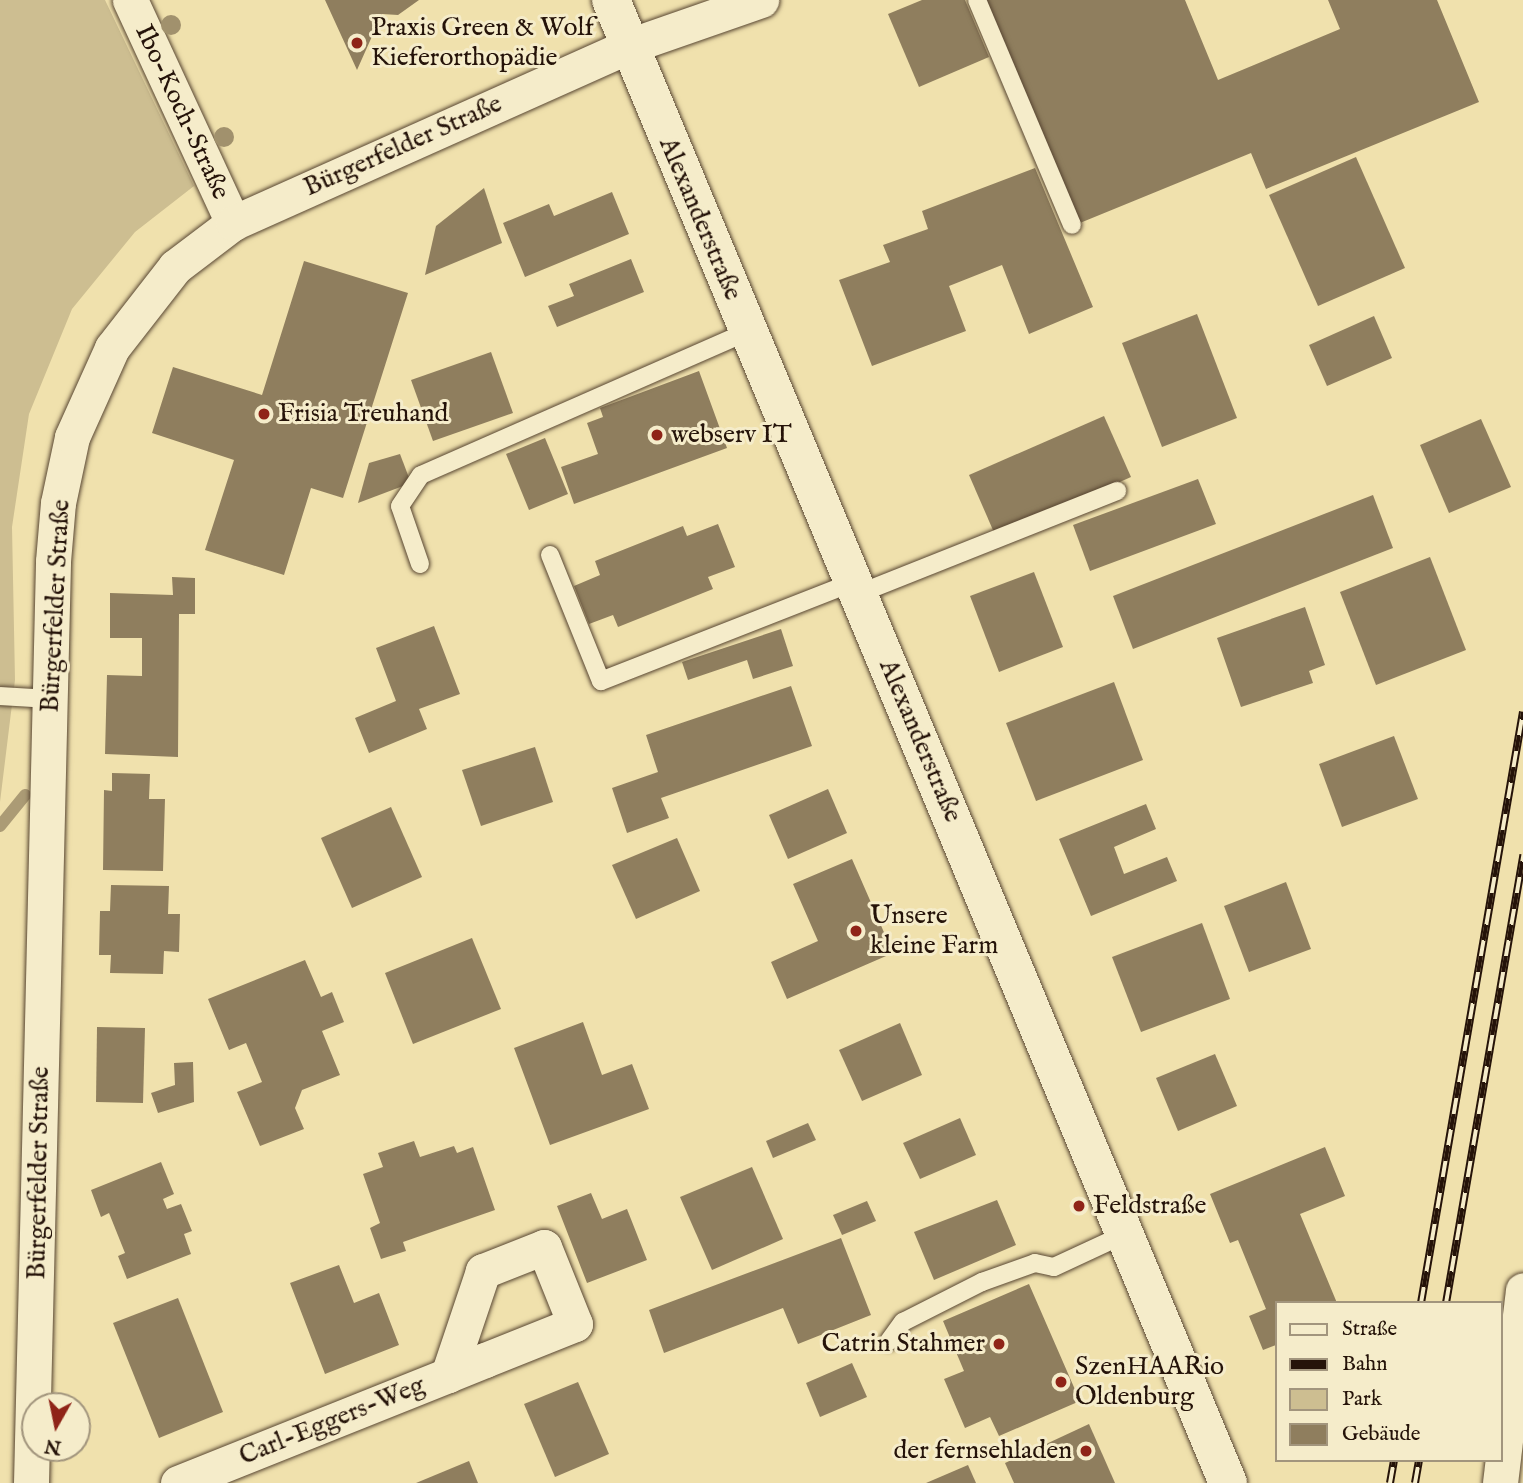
<!DOCTYPE html>
<meta charset="utf-8">
<style>
body{margin:0}
#map{position:relative;width:1523px;height:1483px;overflow:hidden;background:#f0e1ad;font-family:"IM FELL English",serif}
div>[style]{position:absolute}
[style*='--x']{left:calc(var(--x)*1px);top:calc(var(--y)*1px);width:calc(var(--w)*1px);rotate:calc(var(--a)*1deg)}
.green>*{inset:0;background:#cdbe91}
.stream>*{height:12px;margin:-6px;padding:0 6px;transform-origin:6px;border-radius:6px;background:#ab9b75}
.building>*{inset:0;background:#8f7e5e}
.roads{filter:drop-shadow(0 0 2px #584632) drop-shadow(0 0 2px #584632)}
.lane>*{height:18px;margin:-9px;padding:0 9px;transform-origin:9px;border-radius:9px;background:#f5ecca}
.street>*{height:35px;margin:-17.5px;padding:0 17.5px;transform-origin:17.5px;border-radius:17.5px;background:#f5ecca}
.secondary>*{height:38px;margin:-19px;padding:0 19px;transform-origin:19px;border-radius:19px;background:#f5ecca}
.rail>*{height:8px;margin-top:-4px;transform-origin:0;background:repeating-linear-gradient(90deg,#f5ecca 0 16px,#251309 0 32px);box-sizing:border-box;border-block:2px solid #251309}
.trees>*{width:20px;height:20px;margin:-10px;border-radius:50%;background:#a1916d}
.dots>*{width:19px;height:19px;translate:-50% -50%;box-sizing:border-box;border:4px solid #f5ecca;border-radius:50%}
span{translate:-50% -50%;white-space:nowrap;text-align:center;line-height:1.15;-webkit-text-stroke:6px #f5ecca;paint-order:stroke}
.poi-label{font-size:26px;color:#251309}
.left{translate:0 -50%;text-align:left}
.right{translate:-100% -50%;text-align:right}
.street-label{font-size:26px;color:#251309}
.legend{position:absolute;left:1275px;top:1301px;width:228px;height:161px;box-sizing:border-box;background:#f5ecca;border:2px solid #a2957d;margin:0;padding:9px 12px;list-style:none;font-size:21px;color:#251309}
.legend li{display:flex;align-items:center;gap:14px;height:35px}
.legend b{width:35px;border:2px solid #a2957d}
.north{position:absolute;left:21px;top:1392px;width:70px;height:70px;box-sizing:border-box;background:#f5ecca;border:2px solid #a2957d;border-radius:50%;rotate:189deg;font-size:19px;font-weight:700;line-height:28px;text-align:center;color:#251309}
.north::after{content:'';display:block;margin:auto;width:24px;height:32px;background:#8f2418;clip-path:polygon(50% 0,100% 100%,50% 72%,0 100%)}
</style>
<div id="map">
<div class="green">
<i style="clip-path:polygon(0 0,105px 0,194px 186px,135px 232px,72px 309px,29px 414px,12px 527px,15px 680px,0 802px)"></i>
</div>
<div class="stream">
<i style="--x:0;--y:826;--w:40;--a:-51"></i>
</div>
<div class="building">
<i style="clip-path:polygon(325px 0,419px 0,398px 15px,382px 14px,357px 70px)"></i>
<i style="clip-path:polygon(922px 0,965px 0,989px 57px,919px 87px,888px 14px)"></i>
<i style="clip-path:polygon(983px 0,1185px 0,1218px 80px,1340px 29px,1328px 0,1437px 0,1479px 102px,1266px 189px,1251px 153px,1075px 225px)"></i>
<i style="clip-path:polygon(1356px 157px,1405px 268px,1318px 306px,1269px 195px)"></i>
<i style="clip-path:polygon(1035px 168px,1093px 307px,1029px 334px,1002px 265px,949px 286px,966px 331px,872px 366px,839px 280px,890px 262px,883px 245px,928px 229px,922px 211px)"></i>
<i style="clip-path:polygon(484px 188px,502px 243px,425px 275px,436px 226px)"></i>
<i style="clip-path:polygon(612px 192px,629px 234px,525px 277px,503px 223px,549px 204px,554px 216px)"></i>
<i style="clip-path:polygon(631px 259px,644px 292px,557px 327px,548px 306px,574px 296px,569px 284px)"></i>
<i style="clip-path:polygon(304px 261px,408px 293px,343px 498px,311px 488px,284px 575px,205px 550px,234px 460px,152px 433px,173px 367px,262px 395px)"></i>
<i style="clip-path:polygon(1197px 314px,1237px 418px,1162px 447px,1122px 343px)"></i>
<i style="clip-path:polygon(1374px 316px,1392px 358px,1327px 386px,1309px 345px)"></i>
<i style="clip-path:polygon(491px 352px,513px 413px,433px 441px,411px 380px)"></i>
<i style="clip-path:polygon(699px 371px,727px 448px,574px 504px,561px 467px,598px 454px,587px 423px,603px 417px,600px 408px)"></i>
<i style="clip-path:polygon(1104px 416px,1131px 477px,996px 537px,969px 475px)"></i>
<i style="clip-path:polygon(1481px 419px,1511px 487px,1449px 513px,1420px 445px)"></i>
<i style="clip-path:polygon(545px 438px,568px 494px,529px 510px,506px 454px)"></i>
<i style="clip-path:polygon(400px 454px,411px 483px,358px 503px,369px 463px)"></i>
<i style="clip-path:polygon(1198px 479px,1216px 524px,1090px 571px,1073px 525px)"></i>
<i style="clip-path:polygon(1373px 495px,1393px 548px,1133px 649px,1113px 596px)"></i>
<i style="clip-path:polygon(718px 524px,735px 567px,708px 577px,713px 589px,618px 627px,613px 615px,589px 624px,574px 586px,600px 575px,595px 561px,683px 526px,687px 536px)"></i>
<i style="clip-path:polygon(1430px 557px,1466px 650px,1376px 685px,1340px 592px)"></i>
<i style="clip-path:polygon(1034px 572px,1063px 647px,999px 672px,970px 596px)"></i>
<i style="clip-path:polygon(172px 577px,195px 578px,195px 614px,179px 614px,178px 757px,105px 754px,107px 675px,142px 676px,142px 638px,110px 638px,110px 593px,173px 595px)"></i>
<i style="clip-path:polygon(1305px 607px,1325px 665px,1309px 671px,1313px 683px,1241px 707px,1217px 638px)"></i>
<i style="clip-path:polygon(434px 626px,460px 694px,419px 709px,427px 729px,369px 753px,355px 718px,396px 701px,376px 648px)"></i>
<i style="clip-path:polygon(781px 629px,793px 666px,753px 679px,747px 660px,688px 680px,682px 662px)"></i>
<i style="clip-path:polygon(1114px 682px,1143px 760px,1036px 801px,1006px 723px)"></i>
<i style="clip-path:polygon(791px 686px,812px 746px,661px 798px,669px 818px,627px 833px,612px 788px,658px 772px,646px 735px)"></i>
<i style="clip-path:polygon(1394px 736px,1418px 799px,1342px 827px,1319px 764px)"></i>
<i style="clip-path:polygon(535px 747px,553px 802px,481px 826px,462px 770px)"></i>
<i style="clip-path:polygon(112px 773px,150px 774px,149px 799px,165px 799px,163px 871px,103px 870px,104px 790px,112px 791px)"></i>
<i style="clip-path:polygon(828px 789px,847px 833px,788px 859px,769px 815px)"></i>
<i style="clip-path:polygon(1146px 804px,1156px 829px,1114px 847px,1124px 874px,1167px 857px,1177px 881px,1091px 916px,1059px 839px)"></i>
<i style="clip-path:polygon(391px 807px,422px 877px,352px 908px,321px 838px)"></i>
<i style="clip-path:polygon(677px 838px,700px 891px,636px 919px,612px 865px)"></i>
<i style="clip-path:polygon(852px 859px,893px 953px,787px 999px,771px 962px,818px 941px,793px 884px)"></i>
<i style="clip-path:polygon(1286px 882px,1311px 949px,1249px 972px,1224px 906px)"></i>
<i style="clip-path:polygon(111px 885px,169px 886px,168px 914px,180px 914px,179px 952px,164px 951px,163px 974px,110px 973px,111px 955px,99px 955px,100px 911px,110px 911px)"></i>
<i style="clip-path:polygon(1202px 923px,1230px 999px,1141px 1032px,1112px 957px)"></i>
<i style="clip-path:polygon(472px 938px,501px 1009px,413px 1044px,385px 973px)"></i>
<i style="clip-path:polygon(305px 960px,321px 997px,332px 992px,344px 1022px,322px 1031px,340px 1075px,302px 1090px,295px 1108px,304px 1129px,260px 1146px,237px 1092px,262px 1082px,246px 1043px,229px 1050px,208px 999px)"></i>
<i style="clip-path:polygon(583px 1022px,602px 1075px,632px 1064px,649px 1109px,550px 1145px,514px 1048px)"></i>
<i style="clip-path:polygon(900px 1023px,922px 1075px,862px 1101px,839px 1050px)"></i>
<i style="clip-path:polygon(97px 1027px,145px 1028px,143px 1103px,96px 1102px)"></i>
<i style="clip-path:polygon(1215px 1054px,1237px 1106px,1178px 1131px,1156px 1078px)"></i>
<i style="clip-path:polygon(193px 1062px,194px 1102px,158px 1113px,151px 1093px,175px 1085px,174px 1063px)"></i>
<i style="clip-path:polygon(960px 1118px,976px 1155px,920px 1179px,903px 1143px)"></i>
<i style="clip-path:polygon(808px 1123px,816px 1140px,773px 1158px,766px 1141px)"></i>
<i style="clip-path:polygon(414px 1141px,420px 1157px,454px 1146px,457px 1153px,473px 1147px,495px 1210px,403px 1242px,406px 1251px,381px 1259px,370px 1228px,380px 1223px,363px 1174px,383px 1167px,378px 1153px)"></i>
<i style="clip-path:polygon(1325px 1147px,1345px 1196px,1300px 1214px,1337px 1303px,1276px 1303px,1276px 1345px,1263px 1350px,1249px 1316px,1266px 1309px,1238px 1240px,1230px 1243px,1210px 1194px)"></i>
<i style="clip-path:polygon(161px 1162px,174px 1194px,163px 1199px,167px 1209px,181px 1204px,192px 1231px,184px 1234px,191px 1254px,127px 1279px,118px 1256px,125px 1253px,109px 1213px,101px 1217px,91px 1190px)"></i>
<i style="clip-path:polygon(752px 1167px,783px 1239px,712px 1270px,680px 1197px)"></i>
<i style="clip-path:polygon(591px 1193px,602px 1219px,627px 1209px,647px 1260px,587px 1283px,557px 1206px)"></i>
<i style="clip-path:polygon(997px 1200px,1016px 1245px,934px 1280px,914px 1232px)"></i>
<i style="clip-path:polygon(867px 1201px,876px 1221px,842px 1235px,833px 1215px)"></i>
<i style="clip-path:polygon(841px 1238px,871px 1315px,798px 1344px,783px 1308px,664px 1353px,649px 1310px)"></i>
<i style="clip-path:polygon(339px 1265px,354px 1303px,379px 1293px,399px 1345px,325px 1374px,290px 1283px)"></i>
<i style="clip-path:polygon(1029px 1284px,1080px 1401px,999px 1436px,990px 1417px,965px 1428px,944px 1379px,964px 1371px,943px 1321px)"></i>
<i style="clip-path:polygon(178px 1298px,223px 1412px,159px 1438px,113px 1323px)"></i>
<i style="clip-path:polygon(852px 1363px,867px 1397px,820px 1417px,806px 1383px)"></i>
<i style="clip-path:polygon(578px 1382px,609px 1454px,555px 1477px,524px 1404px)"></i>
<i style="clip-path:polygon(1089px 1424px,1115px 1483px,1014px 1483px,1005px 1463px)"></i>
<i style="clip-path:polygon(469px 1461px,478px 1483px,416px 1483px)"></i>
<i style="clip-path:polygon(968px 1465px,976px 1483px,926px 1483px)"></i>
</div>
<div class="roads">
<div class="lane">
<i style="--x:977;--y:0;--w:244;--a:67.1"></i>
<i style="--x:550;--y:555;--w:136;--a:68"></i>
<i style="--x:601;--y:681;--w:271;--a:-21.4"></i>
<i style="--x:420;--y:564;--w:61;--a:-109"></i>
<i style="--x:400;--y:506;--w:37;--a:-56"></i>
<i style="--x:421;--y:475;--w:356;--a:-23.7"></i>
<i style="--x:858;--y:594;--w:279;--a:-21.7"></i>
<i style="--x:0;--y:696;--w:50;--a:3.4"></i>
<i style="--x:889;--y:1341;--w:24;--a:-54"></i>
<i style="--x:903;--y:1322;--w:89;--a:-26.9"></i>
<i style="--x:982;--y:1282;--w:56;--a:-19.7"></i>
<i style="--x:1035;--y:1263;--w:19;--a:12"></i>
<i style="--x:1054;--y:1267;--w:78;--a:-24.9"></i>
</div>
<div class="street">
<i style="--x:130;--y:0;--w:246;--a:65.2"></i>
<i style="--x:31;--y:1483;--w:922;--a:-88.63"></i>
<i style="--x:53;--y:561;--w:58;--a:-85.1"></i>
<i style="--x:58;--y:503;--w:67;--a:-78"></i>
<i style="--x:72;--y:437;--w:98;--a:-65.8"></i>
<i style="--x:112;--y:348;--w:103;--a:-52.1"></i>
<i style="--x:175;--y:267;--w:73;--a:-37.2"></i>
<i style="--x:233;--y:223;--w:434;--a:-24.1"></i>
<i style="--x:629;--y:46;--w:140;--a:-19.2"></i>
<i style="--x:178;--y:1483;--w:291;--a:-21.8"></i>
<i style="--x:448;--y:1375;--w:40;--a:-22"></i>
<i style="--x:485;--y:1360;--w:97;--a:-21.8"></i>
<i style="--x:575;--y:1324;--w:83;--a:-111.9"></i>
<i style="--x:544;--y:1247;--w:66;--a:158.5"></i>
<i style="--x:483;--y:1271;--w:110;--a:108.6"></i>
<i style="--x:1500;--y:1483;--w:194;--a:-83.2"></i>
</div>
<div class="secondary">
<i style="--x:611;--y:0;--w:1606;--a:67.41"></i>
</div>
</div>
<div class="rail">
<i style="--x:1421;--y:1303;--w:600;--a:-80.21"></i>
<i style="--x:1446;--y:1303;--w:455;--a:-80.2"></i>
<i style="--x:1390;--y:1483;--w:23;--a:-80"></i>
<i style="--x:1415;--y:1483;--w:23;--a:-80"></i>
</div>
<div class="trees">
<i style="left:171px;top:25px"></i>
<i style="left:224px;top:137px"></i>
</div>
<div class="dots">
<i style="left:357px;top:43px;background:#8f2418"></i>
<i style="left:264px;top:414px;background:#8f2418"></i>
<i style="left:657px;top:435px;background:#8f2418"></i>
<i style="left:856px;top:931px;background:#8f2418"></i>
<i style="left:1079px;top:1206px;background:#8f2418"></i>
<i style="left:999px;top:1344px;background:#8f2418"></i>
<i style="left:1061px;top:1382px;background:#8f2418"></i>
<i style="left:1086px;top:1451px;background:#8f2418"></i>
</div>
<div class="poi-label">
<span class="left" style="left:371px;top:43px">Praxis Green &amp; Wolf<br>Kieferorthopädie</span>
<span class="left" style="left:278px;top:414px">Frisia Treuhand</span>
<span class="left" style="left:671px;top:435px">webserv IT</span>
<span class="left" style="left:870px;top:931px">Unsere<br>kleine Farm</span>
<span class="left" style="left:1093px;top:1206px">Feldstraße</span>
<span class="right" style="left:985px;top:1344px">Catrin Stahmer</span>
<span class="left" style="left:1075px;top:1382px">SzenHAARio<br>Oldenburg</span>
<span class="right" style="left:1072px;top:1451px">der fernsehladen</span>
</div>
<div class="street-label">
<span style="left:182px;top:112px;rotate:65deg">Ibo-Koch-Straße</span>
<span style="left:403px;top:146px;rotate:-24deg">Bürgerfelder Straße</span>
<span style="left:700px;top:219px;rotate:67deg">Alexanderstraße</span>
<span style="left:56px;top:606px;rotate:-87deg">Bürgerfelder Straße</span>
<span style="left:920px;top:741px;rotate:67deg">Alexanderstraße</span>
<span style="left:39px;top:1173px;rotate:-89deg">Bürgerfelder Straße</span>
<span style="left:332px;top:1421px;rotate:-22deg">Carl-Eggers-Weg</span>
</div>
<ul class="legend">
<li><b style="height:9px;background:#f5ecca"></b>Straße</li>
<li><b style="height:9px;background:#251309"></b>Bahn</li>
<li><b style="height:19px;background:#cdbe91"></b>Park</li>
<li><b style="height:19px;background:#8f7e5e"></b>Gebäude</li>
</ul>
<div class="north">N</div>
</div>
